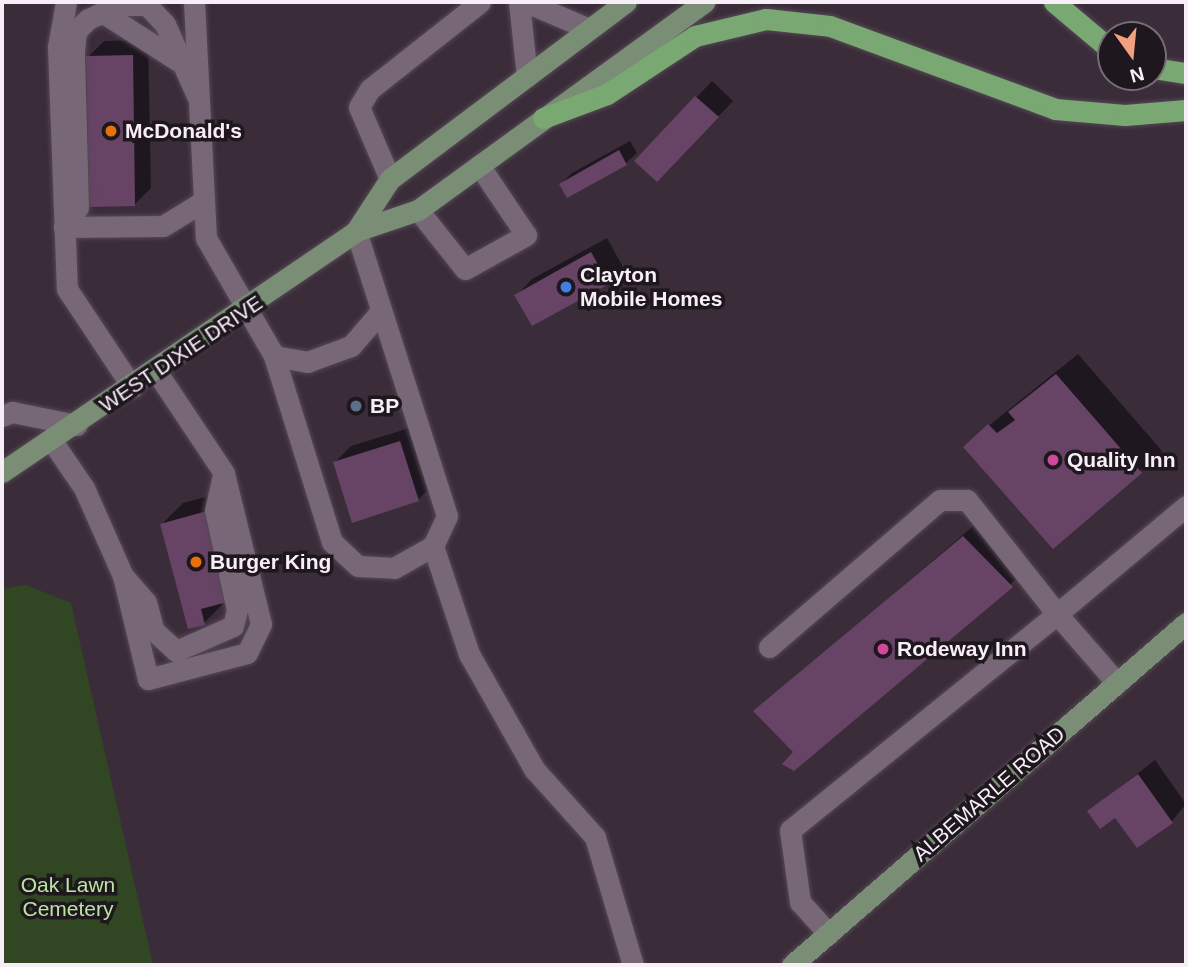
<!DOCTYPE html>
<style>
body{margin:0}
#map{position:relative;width:1188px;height:967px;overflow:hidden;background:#3b2c3a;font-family:Helvetica,sans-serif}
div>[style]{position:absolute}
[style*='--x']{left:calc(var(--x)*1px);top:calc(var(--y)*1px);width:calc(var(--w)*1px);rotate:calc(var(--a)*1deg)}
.green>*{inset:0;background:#314724}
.shadow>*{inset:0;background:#0007}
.building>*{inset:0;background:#674466}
.roads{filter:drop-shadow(0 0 2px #554855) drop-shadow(0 0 2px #554855)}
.minor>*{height:21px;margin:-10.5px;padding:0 10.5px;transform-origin:10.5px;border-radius:10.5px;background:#786777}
.major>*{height:21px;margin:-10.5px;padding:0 10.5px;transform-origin:10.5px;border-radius:10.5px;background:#798e74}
.highway>*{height:21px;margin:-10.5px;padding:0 10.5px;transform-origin:10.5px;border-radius:10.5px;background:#79a872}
.dots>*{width:19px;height:19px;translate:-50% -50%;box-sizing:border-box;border:4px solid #1e171d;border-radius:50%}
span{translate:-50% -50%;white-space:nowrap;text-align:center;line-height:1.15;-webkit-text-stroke:7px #1e171d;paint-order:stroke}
.poi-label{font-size:21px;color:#f8eef8;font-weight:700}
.left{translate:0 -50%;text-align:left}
.street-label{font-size:21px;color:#f8eef8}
.park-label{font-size:21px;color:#bbe4a2}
.frame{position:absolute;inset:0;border:4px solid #f8eef8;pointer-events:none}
.north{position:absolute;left:1097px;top:21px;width:70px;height:70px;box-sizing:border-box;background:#1e171d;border:2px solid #756d75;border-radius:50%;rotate:165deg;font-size:19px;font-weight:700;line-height:28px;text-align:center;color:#f8eef8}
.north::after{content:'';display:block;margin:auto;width:24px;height:32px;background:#f3a081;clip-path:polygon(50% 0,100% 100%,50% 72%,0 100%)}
</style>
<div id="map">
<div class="green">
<i style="clip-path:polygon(26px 585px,71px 603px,153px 965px,2px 965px,2px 589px)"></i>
</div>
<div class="shadow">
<i style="clip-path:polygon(148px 40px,151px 188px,135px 204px,88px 57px,104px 41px)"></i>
<i style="clip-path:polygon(712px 81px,733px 101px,673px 164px,636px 161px)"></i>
<i style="clip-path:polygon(630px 141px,637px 153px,626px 163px,568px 196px,561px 184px,572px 173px)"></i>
<i style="clip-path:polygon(607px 238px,623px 267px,608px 282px,517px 295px,532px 279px)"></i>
<i style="clip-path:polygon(1078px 354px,1162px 451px,1053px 547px,987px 427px)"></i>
<i style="clip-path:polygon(416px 426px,434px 484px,418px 500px,335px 462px,351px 446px)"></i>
<i style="clip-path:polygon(228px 491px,225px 602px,204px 623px,162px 524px,183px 503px)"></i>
<i style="clip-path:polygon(985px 516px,1033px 565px,793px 769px,796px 752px,756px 711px)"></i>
<i style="clip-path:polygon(1155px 760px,1186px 804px,1172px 821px,1089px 811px)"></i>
</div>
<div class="building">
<i style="clip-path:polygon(133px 55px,135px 206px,89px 207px,86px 56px)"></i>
<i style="clip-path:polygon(695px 96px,719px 117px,657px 182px,634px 161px)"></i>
<i style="clip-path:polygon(619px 150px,627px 165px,567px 198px,559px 184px)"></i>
<i style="clip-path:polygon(591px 252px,609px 284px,532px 326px,514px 295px)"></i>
<i style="clip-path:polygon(1056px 374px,1142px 473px,1053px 549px,963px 447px,988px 424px,997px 433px,1015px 420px,1008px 412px)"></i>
<i style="clip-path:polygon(400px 441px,419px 501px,352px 523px,333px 462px)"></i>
<i style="clip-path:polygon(207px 511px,231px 601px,201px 609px,205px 625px,188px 629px,160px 524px)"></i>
<i style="clip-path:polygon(963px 536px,1013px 587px,794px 771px,782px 764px,793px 752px,753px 711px)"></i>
<i style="clip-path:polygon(1138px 774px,1173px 823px,1137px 848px,1115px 818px,1100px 829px,1087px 811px)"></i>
</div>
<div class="roads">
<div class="minor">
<i style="--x:66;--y:2;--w:46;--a:100.1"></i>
<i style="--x:58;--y:47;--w:242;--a:87.9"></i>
<i style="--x:67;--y:289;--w:118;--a:56.4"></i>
<i style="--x:194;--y:2;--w:236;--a:87.1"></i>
<i style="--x:206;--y:238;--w:136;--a:60"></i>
<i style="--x:274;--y:356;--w:195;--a:72.7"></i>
<i style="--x:332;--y:542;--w:35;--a:43"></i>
<i style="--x:358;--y:566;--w:36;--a:3"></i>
<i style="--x:394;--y:568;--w:45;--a:-29.4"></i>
<i style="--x:433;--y:546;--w:33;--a:-65"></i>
<i style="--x:447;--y:516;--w:299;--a:-107.7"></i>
<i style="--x:519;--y:2;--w:75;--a:83.9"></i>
<i style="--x:526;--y:2;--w:69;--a:23.2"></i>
<i style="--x:102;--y:12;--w:93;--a:32.7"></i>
<i style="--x:390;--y:179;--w:78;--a:-113.3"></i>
<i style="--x:359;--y:107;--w:21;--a:-59"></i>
<i style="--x:370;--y:89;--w:140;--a:-38.3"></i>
<i style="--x:418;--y:210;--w:75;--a:51.5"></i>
<i style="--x:465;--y:269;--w:70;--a:-29.1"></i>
<i style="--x:526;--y:235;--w:84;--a:-123.9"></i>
<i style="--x:64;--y:227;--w:24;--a:-55"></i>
<i style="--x:78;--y:207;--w:156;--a:-91.5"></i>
<i style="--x:74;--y:51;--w:20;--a:-84"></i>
<i style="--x:76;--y:31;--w:17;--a:-45"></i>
<i style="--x:88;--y:19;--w:34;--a:-24"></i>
<i style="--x:119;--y:5;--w:28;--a:0"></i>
<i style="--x:147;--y:5;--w:26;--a:47"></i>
<i style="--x:165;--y:24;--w:79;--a:66"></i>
<i style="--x:64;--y:227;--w:99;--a:-0.6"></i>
<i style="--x:163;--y:226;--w:46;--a:-31.6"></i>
<i style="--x:274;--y:356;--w:34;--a:10"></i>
<i style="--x:307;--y:362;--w:47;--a:-20"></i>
<i style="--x:351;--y:346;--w:46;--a:-49.4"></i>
<i style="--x:2;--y:416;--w:11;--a:-22"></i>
<i style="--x:12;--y:412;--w:66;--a:11.3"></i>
<i style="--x:52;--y:441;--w:57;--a:55.8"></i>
<i style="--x:84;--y:488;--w:96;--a:66.1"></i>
<i style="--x:123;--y:576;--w:106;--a:76.4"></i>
<i style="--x:148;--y:679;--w:102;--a:-14.7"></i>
<i style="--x:247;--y:653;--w:32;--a:-64"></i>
<i style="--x:261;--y:624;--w:155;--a:-103.8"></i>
<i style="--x:224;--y:473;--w:123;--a:-123.7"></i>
<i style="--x:433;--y:546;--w:114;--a:71.6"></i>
<i style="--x:469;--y:654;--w:132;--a:60.5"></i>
<i style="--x:534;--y:769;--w:91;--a:48.1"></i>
<i style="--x:595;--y:837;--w:134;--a:73.5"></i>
<i style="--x:124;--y:577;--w:33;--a:49"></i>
<i style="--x:146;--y:602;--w:30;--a:75"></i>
<i style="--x:154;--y:631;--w:30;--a:42"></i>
<i style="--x:176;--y:651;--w:62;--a:-23.7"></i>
<i style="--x:233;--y:626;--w:16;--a:-76"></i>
<i style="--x:237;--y:610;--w:102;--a:-102.4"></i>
<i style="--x:215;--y:510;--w:35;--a:-77"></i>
<i style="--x:769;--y:647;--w:225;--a:-40.7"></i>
<i style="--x:940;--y:500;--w:27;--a:0"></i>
<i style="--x:967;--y:500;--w:145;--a:51.7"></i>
<i style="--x:1057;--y:614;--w:343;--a:141"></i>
<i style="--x:790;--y:830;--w:73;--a:82.1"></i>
<i style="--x:800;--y:902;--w:43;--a:47.8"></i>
<i style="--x:1117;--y:683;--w:91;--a:-131"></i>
<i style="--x:1057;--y:614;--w:168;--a:-39.9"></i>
</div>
<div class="major">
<i style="--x:356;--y:231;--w:62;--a:-56.8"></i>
<i style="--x:390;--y:179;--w:295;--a:-36.9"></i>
<i style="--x:2;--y:472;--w:428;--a:-34.2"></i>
<i style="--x:356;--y:231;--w:65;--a:-18.7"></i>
<i style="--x:418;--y:210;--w:354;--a:-36"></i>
<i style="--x:792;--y:965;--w:522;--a:-40.96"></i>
</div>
<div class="highway">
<i style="--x:1054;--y:2;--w:75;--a:40.1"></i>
<i style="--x:1153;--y:68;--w:33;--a:9"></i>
<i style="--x:543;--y:118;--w:68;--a:-20.6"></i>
<i style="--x:607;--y:94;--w:105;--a:-33.4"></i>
<i style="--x:695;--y:36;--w:73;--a:-13.5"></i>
<i style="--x:766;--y:19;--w:64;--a:6.2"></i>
<i style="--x:830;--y:26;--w:240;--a:20.2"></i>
<i style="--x:1055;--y:109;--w:70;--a:4.9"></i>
<i style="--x:1125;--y:115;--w:61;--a:-4.7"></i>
</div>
</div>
<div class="dots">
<i style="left:111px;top:131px;background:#e8710a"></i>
<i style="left:566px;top:287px;background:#3f7fe0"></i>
<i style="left:356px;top:406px;background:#5c6f8a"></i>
<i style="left:1053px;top:460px;background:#d1479c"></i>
<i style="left:196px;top:562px;background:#e8710a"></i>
<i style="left:883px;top:649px;background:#d1479c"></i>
</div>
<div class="poi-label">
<span class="left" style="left:125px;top:131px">McDonald's</span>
<span class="left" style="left:580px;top:287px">Clayton<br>Mobile Homes</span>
<span class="left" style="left:370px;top:406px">BP</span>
<span class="left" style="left:1067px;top:460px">Quality Inn</span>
<span class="left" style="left:210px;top:562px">Burger King</span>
<span class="left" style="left:897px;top:649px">Rodeway Inn</span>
</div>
<div class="street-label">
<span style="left:181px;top:354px;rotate:-34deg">WEST DIXIE DRIVE</span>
<span style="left:989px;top:794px;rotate:-41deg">ALBEMARLE ROAD</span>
</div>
<div class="park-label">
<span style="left:68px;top:897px">Oak Lawn<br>Cemetery</span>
</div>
<div class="frame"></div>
<div class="north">N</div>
</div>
